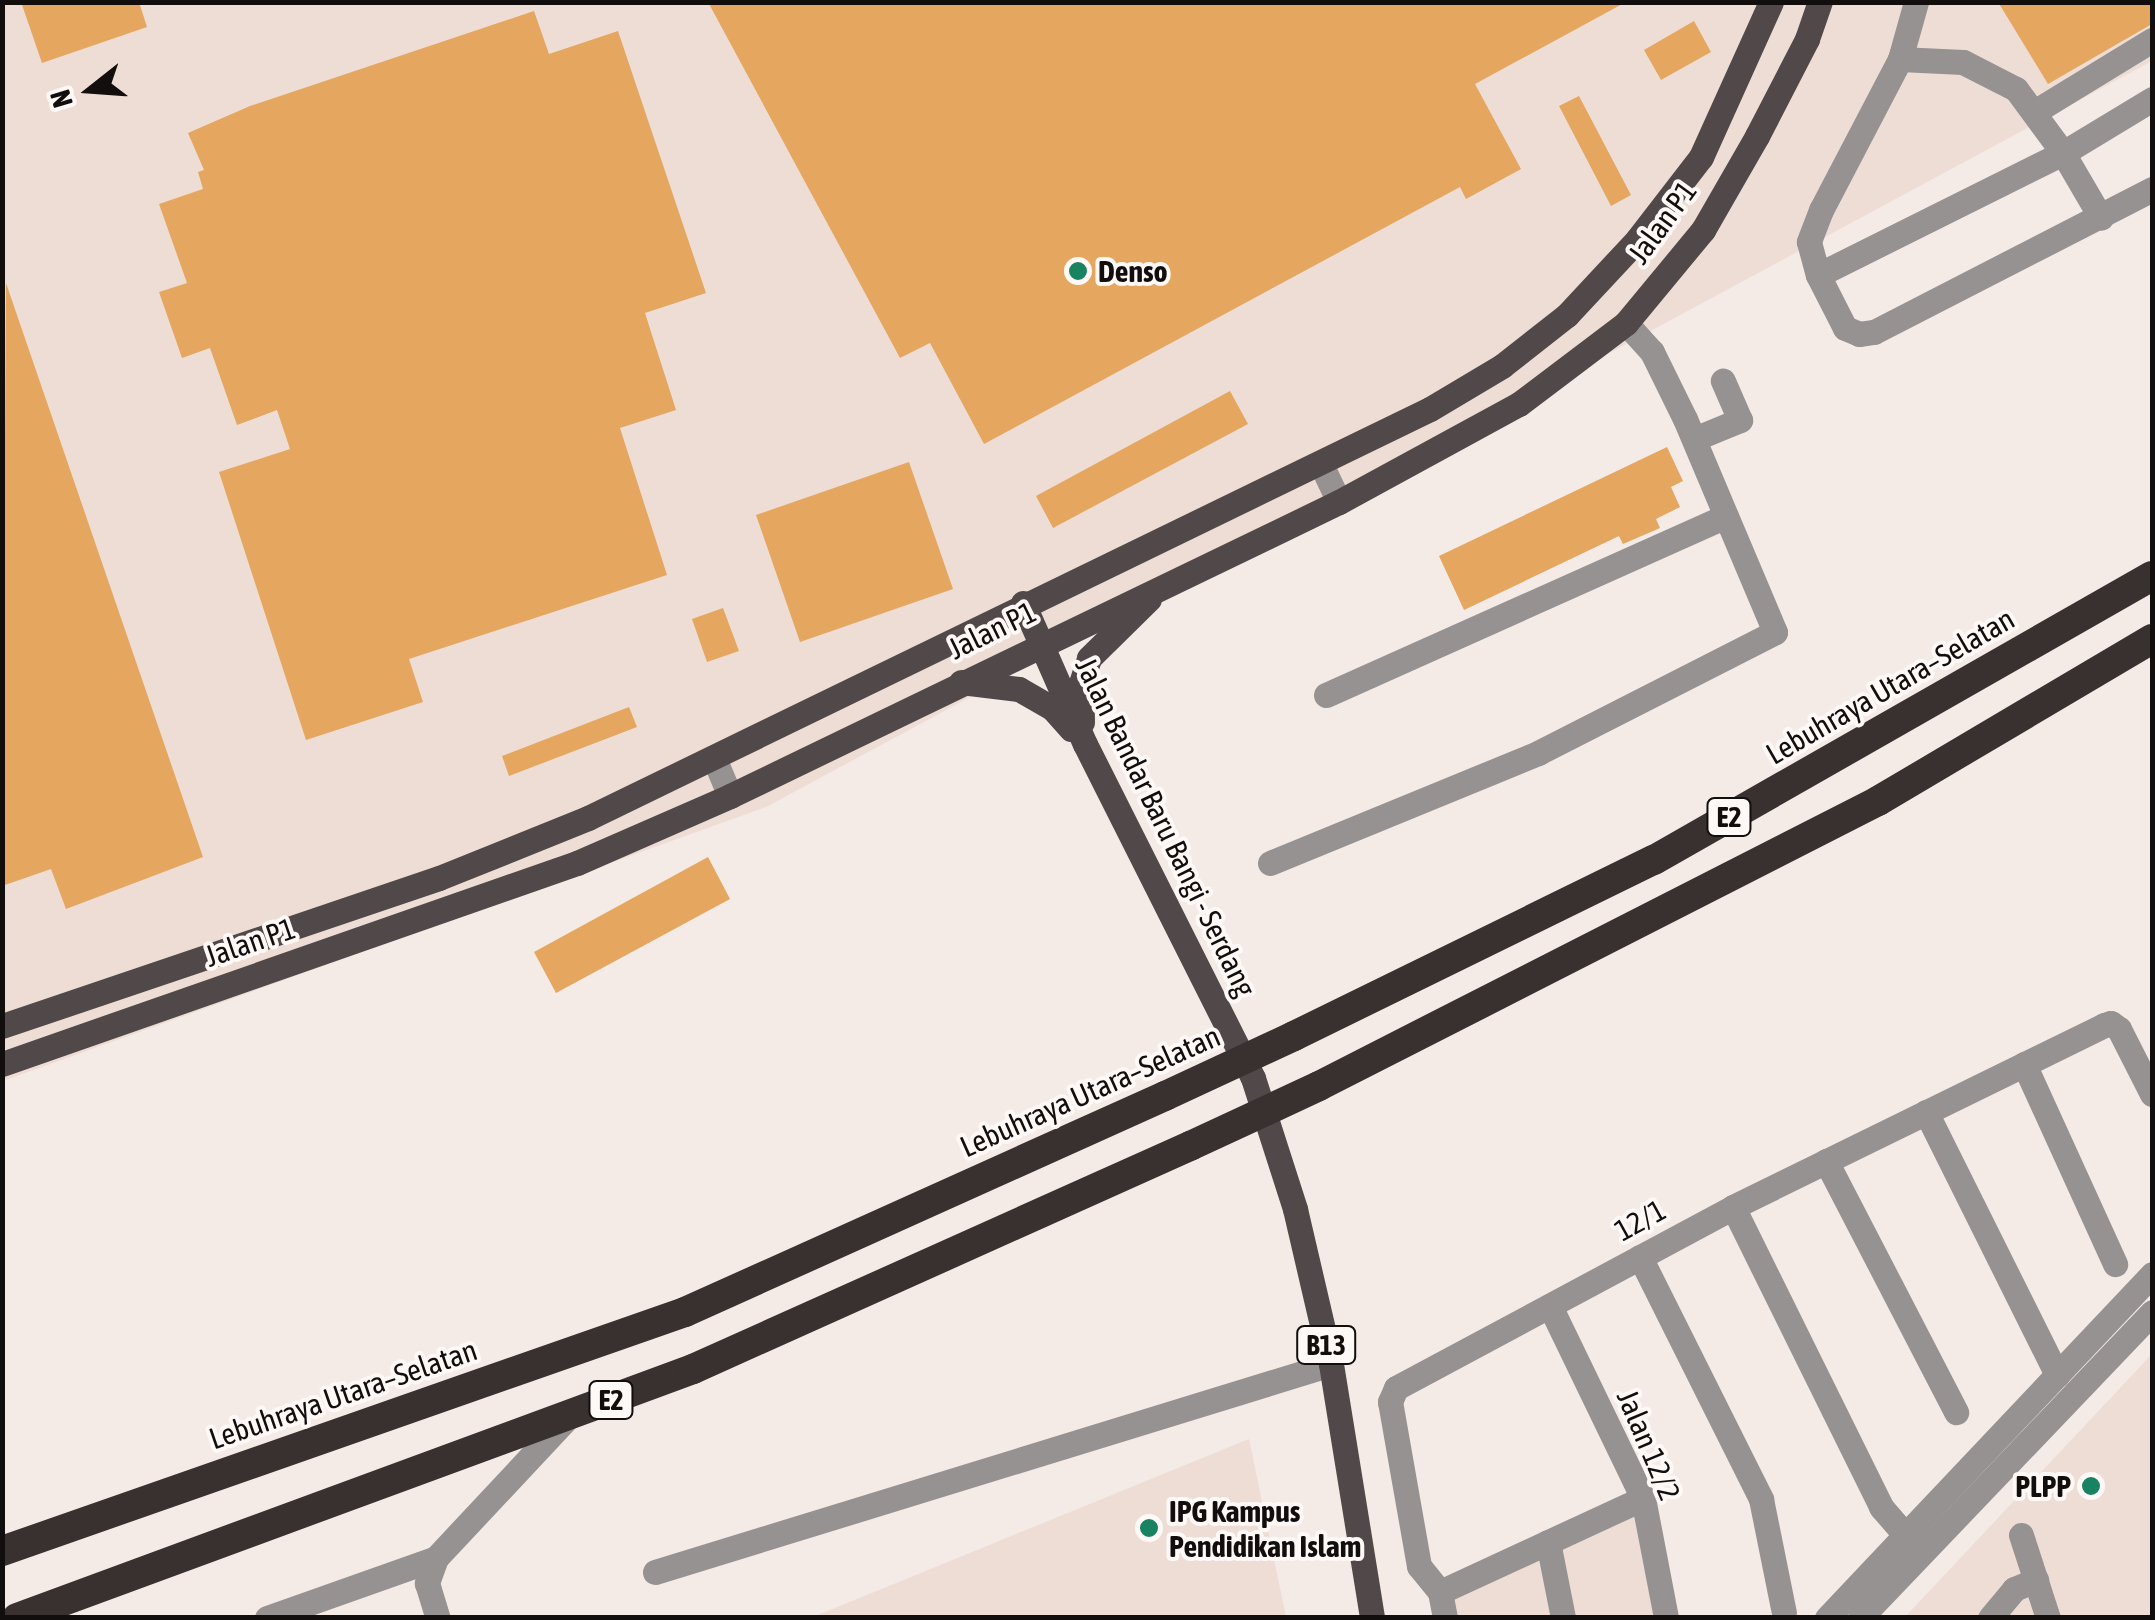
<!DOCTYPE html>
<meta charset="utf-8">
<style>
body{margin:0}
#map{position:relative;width:2155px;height:1620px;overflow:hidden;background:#f4eae6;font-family:"Asap Condensed",sans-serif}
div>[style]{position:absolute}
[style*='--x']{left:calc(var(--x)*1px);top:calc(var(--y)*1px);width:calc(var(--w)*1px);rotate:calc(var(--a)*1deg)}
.built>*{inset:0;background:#eeddd5}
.building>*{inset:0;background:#e5a660}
.minor>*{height:25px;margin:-12.5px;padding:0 12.5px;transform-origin:12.5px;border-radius:12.5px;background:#969292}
.major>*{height:25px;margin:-12.5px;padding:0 12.5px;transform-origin:12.5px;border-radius:12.5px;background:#514949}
.highway>*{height:30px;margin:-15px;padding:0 15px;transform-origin:15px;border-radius:15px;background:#393130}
.highway-bridge>*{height:30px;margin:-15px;padding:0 15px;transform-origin:15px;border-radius:15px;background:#393130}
.dots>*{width:28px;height:28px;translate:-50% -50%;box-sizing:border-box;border:5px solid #fef8f6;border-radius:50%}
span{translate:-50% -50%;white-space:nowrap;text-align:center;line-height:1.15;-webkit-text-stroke:8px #fef8f6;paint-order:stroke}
.shield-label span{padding:2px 8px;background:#fef8f6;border:2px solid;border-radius:8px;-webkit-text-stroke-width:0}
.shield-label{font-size:28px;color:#110e0d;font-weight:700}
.street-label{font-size:30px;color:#110e0d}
.poi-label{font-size:30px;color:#110e0d;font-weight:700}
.left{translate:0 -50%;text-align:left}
.right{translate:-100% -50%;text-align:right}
.frame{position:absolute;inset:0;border:5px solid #110e0d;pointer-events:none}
.north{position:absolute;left:40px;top:40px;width:100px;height:100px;-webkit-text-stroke:8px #fef8f6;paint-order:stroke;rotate:253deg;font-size:28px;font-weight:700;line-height:40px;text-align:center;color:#110e0d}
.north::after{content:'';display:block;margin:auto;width:35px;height:45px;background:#110e0d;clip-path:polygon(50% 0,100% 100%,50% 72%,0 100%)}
</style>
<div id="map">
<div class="built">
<i style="clip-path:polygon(3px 3px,2152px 3px,2152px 61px,766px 807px,3px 1081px)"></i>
<i style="clip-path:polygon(2152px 1354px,2152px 1617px,1905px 1617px)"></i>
<i style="clip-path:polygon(1249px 1439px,1286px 1617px,813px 1617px)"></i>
<i style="clip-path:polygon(1637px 1510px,1658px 1617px,1456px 1617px,1452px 1595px)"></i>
</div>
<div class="building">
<i style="clip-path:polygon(21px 2px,139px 2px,147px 27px,42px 63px)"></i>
<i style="clip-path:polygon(708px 2px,1626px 2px,1475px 84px,1521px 169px,1466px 199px,1460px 187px,984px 444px,930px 343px,900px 358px)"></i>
<i style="clip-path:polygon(1998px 2px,2152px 2px,2152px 24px,2048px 84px)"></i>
<i style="clip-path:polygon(534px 11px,549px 54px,618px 31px,706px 293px,645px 313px,676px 410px,620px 428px,667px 575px,409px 659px,423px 702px,306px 740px,219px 472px,290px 449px,277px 410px,237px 425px,210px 348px,182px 358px,159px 292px,187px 283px,159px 204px,203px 189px,198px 172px,204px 170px,188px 133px,250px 106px)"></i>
<i style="clip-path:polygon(1694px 21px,1711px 52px,1661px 80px,1644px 50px)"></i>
<i style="clip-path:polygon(1579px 96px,1631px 195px,1611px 206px,1559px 106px)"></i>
<i style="clip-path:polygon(6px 283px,203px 857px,66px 909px,51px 869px,2px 886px)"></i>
<i style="clip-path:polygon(1230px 391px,1248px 424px,1053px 528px,1036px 496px)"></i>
<i style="clip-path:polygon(1667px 447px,1683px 481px,1671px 487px,1680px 507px,1656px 519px,1660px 528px,1623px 544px,1619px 536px,1464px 610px,1439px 556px)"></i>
<i style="clip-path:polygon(909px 462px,953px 589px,800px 642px,756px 515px)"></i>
<i style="clip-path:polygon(723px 608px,739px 651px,707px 662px,692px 619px)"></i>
<i style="clip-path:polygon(629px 707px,637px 727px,509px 776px,502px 756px)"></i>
<i style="clip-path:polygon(708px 857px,730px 899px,556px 993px,534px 952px)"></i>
</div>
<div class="minor">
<i style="--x:1916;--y:2;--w:59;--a:105.7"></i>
<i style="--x:1900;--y:59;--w:170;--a:117.6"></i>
<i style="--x:1821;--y:210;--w:34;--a:111"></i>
<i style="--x:1809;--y:242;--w:34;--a:75"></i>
<i style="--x:1818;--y:275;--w:59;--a:63"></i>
<i style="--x:1845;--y:328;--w:15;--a:23"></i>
<i style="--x:1859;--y:334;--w:15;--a:-8"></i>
<i style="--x:1874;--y:332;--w:313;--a:-27.2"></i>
<i style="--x:1900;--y:59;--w:63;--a:2.7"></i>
<i style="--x:1963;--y:62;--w:59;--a:27"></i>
<i style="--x:2016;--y:89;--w:79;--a:53.7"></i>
<i style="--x:2063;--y:153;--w:75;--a:59.7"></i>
<i style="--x:2034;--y:112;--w:138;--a:-31.4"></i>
<i style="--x:1818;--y:275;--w:274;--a:-26.5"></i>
<i style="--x:2063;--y:153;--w:104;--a:-31.2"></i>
<i style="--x:1694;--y:439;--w:50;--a:-22.4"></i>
<i style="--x:1740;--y:420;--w:43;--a:-113.6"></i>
<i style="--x:1321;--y:464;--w:42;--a:64.7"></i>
<i style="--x:1326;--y:695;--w:438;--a:-24.1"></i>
<i style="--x:714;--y:758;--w:41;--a:67.2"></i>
<i style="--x:1270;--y:863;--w:290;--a:-22.3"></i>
<i style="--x:1538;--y:753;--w:266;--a:-27"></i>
<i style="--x:1775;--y:632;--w:231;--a:-112.9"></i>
<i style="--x:1685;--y:419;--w:75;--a:-116.2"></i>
<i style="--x:1652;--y:352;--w:39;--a:-132"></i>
<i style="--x:2024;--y:1064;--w:220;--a:65.5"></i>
<i style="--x:1926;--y:1112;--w:294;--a:63.5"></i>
<i style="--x:1826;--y:1161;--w:283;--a:62.6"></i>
<i style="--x:1733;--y:1207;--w:335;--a:63.7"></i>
<i style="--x:1881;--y:1507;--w:50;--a:49"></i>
<i style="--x:1640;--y:1257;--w:271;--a:63.4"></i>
<i style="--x:1761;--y:1499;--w:116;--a:78.6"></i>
<i style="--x:1550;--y:1306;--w:213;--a:64.2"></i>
<i style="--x:1643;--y:1498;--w:122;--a:79.1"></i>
<i style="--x:2021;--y:1535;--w:87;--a:72"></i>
<i style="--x:1548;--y:1542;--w:77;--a:78.8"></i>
<i style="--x:436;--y:1558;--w:27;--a:110"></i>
<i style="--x:427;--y:1583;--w:37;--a:73"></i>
<i style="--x:655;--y:1572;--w:707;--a:-17.1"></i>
<i style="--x:1440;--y:1592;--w:33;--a:-129"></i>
<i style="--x:1419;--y:1566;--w:167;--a:-100"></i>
<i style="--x:1390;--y:1402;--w:15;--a:-67"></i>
<i style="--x:1396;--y:1388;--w:383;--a:-28.2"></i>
<i style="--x:1733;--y:1207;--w:413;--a:-26.1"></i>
<i style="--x:2104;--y:1025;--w:7;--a:-16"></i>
<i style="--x:2111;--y:1023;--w:10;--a:37"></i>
<i style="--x:2119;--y:1029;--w:73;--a:63.1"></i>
<i style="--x:1440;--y:1592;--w:224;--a:-24.8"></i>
<i style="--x:1440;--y:1592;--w:26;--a:79"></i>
<i style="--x:267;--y:1618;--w:179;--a:-19.5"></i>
<i style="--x:436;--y:1558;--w:196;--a:-46.9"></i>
<i style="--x:1827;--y:1618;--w:473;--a:-46.6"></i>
<i style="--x:1860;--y:1618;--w:423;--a:-46.3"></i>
<i style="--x:1990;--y:1618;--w:38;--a:-50"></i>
<i style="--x:2014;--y:1589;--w:24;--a:-22"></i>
</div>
<div class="major">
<i style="--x:1023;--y:603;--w:154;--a:66.3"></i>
<i style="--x:1085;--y:744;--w:374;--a:63.3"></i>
<i style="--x:1253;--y:1078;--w:138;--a:72.2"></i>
<i style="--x:1295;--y:1209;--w:159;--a:76.9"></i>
<i style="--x:1331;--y:1364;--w:257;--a:80.8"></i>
<i style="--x:961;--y:682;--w:58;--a:6.9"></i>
<i style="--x:1019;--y:689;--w:39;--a:30"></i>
<i style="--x:1053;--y:709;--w:27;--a:48"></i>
<i style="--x:1082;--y:722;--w:39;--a:-91"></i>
<i style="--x:1081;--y:683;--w:26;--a:-72"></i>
<i style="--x:1089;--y:658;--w:84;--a:-44.5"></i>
<i style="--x:2;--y:1026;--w:461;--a:-18.7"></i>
<i style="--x:439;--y:878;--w:161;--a:-21.9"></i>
<i style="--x:588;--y:818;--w:936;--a:-25.91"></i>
<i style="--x:1430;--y:409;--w:84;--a:-30.8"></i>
<i style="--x:1502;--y:366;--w:83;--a:-38.1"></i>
<i style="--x:1567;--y:315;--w:103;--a:-47"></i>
<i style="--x:1637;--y:240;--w:105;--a:-52.4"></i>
<i style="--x:1701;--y:157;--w:170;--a:-65.7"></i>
<i style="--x:2;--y:1064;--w:609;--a:-19.27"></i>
<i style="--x:577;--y:863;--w:167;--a:-23.6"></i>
<i style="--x:730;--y:796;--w:676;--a:-25.77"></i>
<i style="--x:1339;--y:502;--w:205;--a:-28.6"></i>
<i style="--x:1519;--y:404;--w:134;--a:-37.1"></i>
<i style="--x:1626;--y:323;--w:121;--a:-50.4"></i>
<i style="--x:1703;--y:230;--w:108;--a:-60.1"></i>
<i style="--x:1757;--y:136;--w:109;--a:-62.7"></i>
<i style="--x:1807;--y:39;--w:39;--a:-71"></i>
</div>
<div class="highway">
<i style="--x:1294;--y:1036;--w:401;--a:-26.1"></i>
<i style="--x:1654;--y:860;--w:573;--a:-29.7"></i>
<i style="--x:1319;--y:1086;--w:627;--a:-27.01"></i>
<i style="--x:1878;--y:801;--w:318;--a:-30.6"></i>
<i style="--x:2;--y:1551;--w:724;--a:-19.29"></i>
<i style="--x:685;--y:1312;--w:526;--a:-24.23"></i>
<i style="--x:17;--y:1618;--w:720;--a:-20.22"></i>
<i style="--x:693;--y:1369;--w:545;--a:-24.17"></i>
</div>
<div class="highway-bridge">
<i style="--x:1165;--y:1096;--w:142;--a:-24.9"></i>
<i style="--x:1190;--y:1146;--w:142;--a:-24.9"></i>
</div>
<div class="dots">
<i style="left:1078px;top:271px;background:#178360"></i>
<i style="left:2091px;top:1486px;background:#178360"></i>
<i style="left:1149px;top:1528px;background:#178360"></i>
</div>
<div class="shield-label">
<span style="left:1729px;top:817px">E2</span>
<span style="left:1326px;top:1345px">B13</span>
<span style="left:611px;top:1400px">E2</span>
</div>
<div class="street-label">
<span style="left:1662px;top:222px;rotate:-54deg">Jalan P1</span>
<span style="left:992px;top:630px;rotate:-26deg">Jalan P1</span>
<span style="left:1890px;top:686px;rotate:-30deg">Lebuhraya Utara–Selatan</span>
<span style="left:1166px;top:827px;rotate:64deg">Jalan Bandar Baru Bangi - Serdang</span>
<span style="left:250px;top:942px;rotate:-19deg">Jalan P1</span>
<span style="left:1090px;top:1091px;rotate:-24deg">Lebuhraya Utara–Selatan</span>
<span style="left:1640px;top:1220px;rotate:-29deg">12/1</span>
<span style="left:343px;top:1394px;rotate:-19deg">Lebuhraya Utara–Selatan</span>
<span style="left:1649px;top:1445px;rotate:67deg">Jalan 12/2</span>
</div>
<div class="poi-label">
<span class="left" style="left:1098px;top:271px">Denso</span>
<span class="right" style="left:2071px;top:1486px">PLPP</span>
<span class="left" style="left:1169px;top:1528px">IPG Kampus<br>Pendidikan Islam</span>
</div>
<div class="frame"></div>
<div class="north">N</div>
</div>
